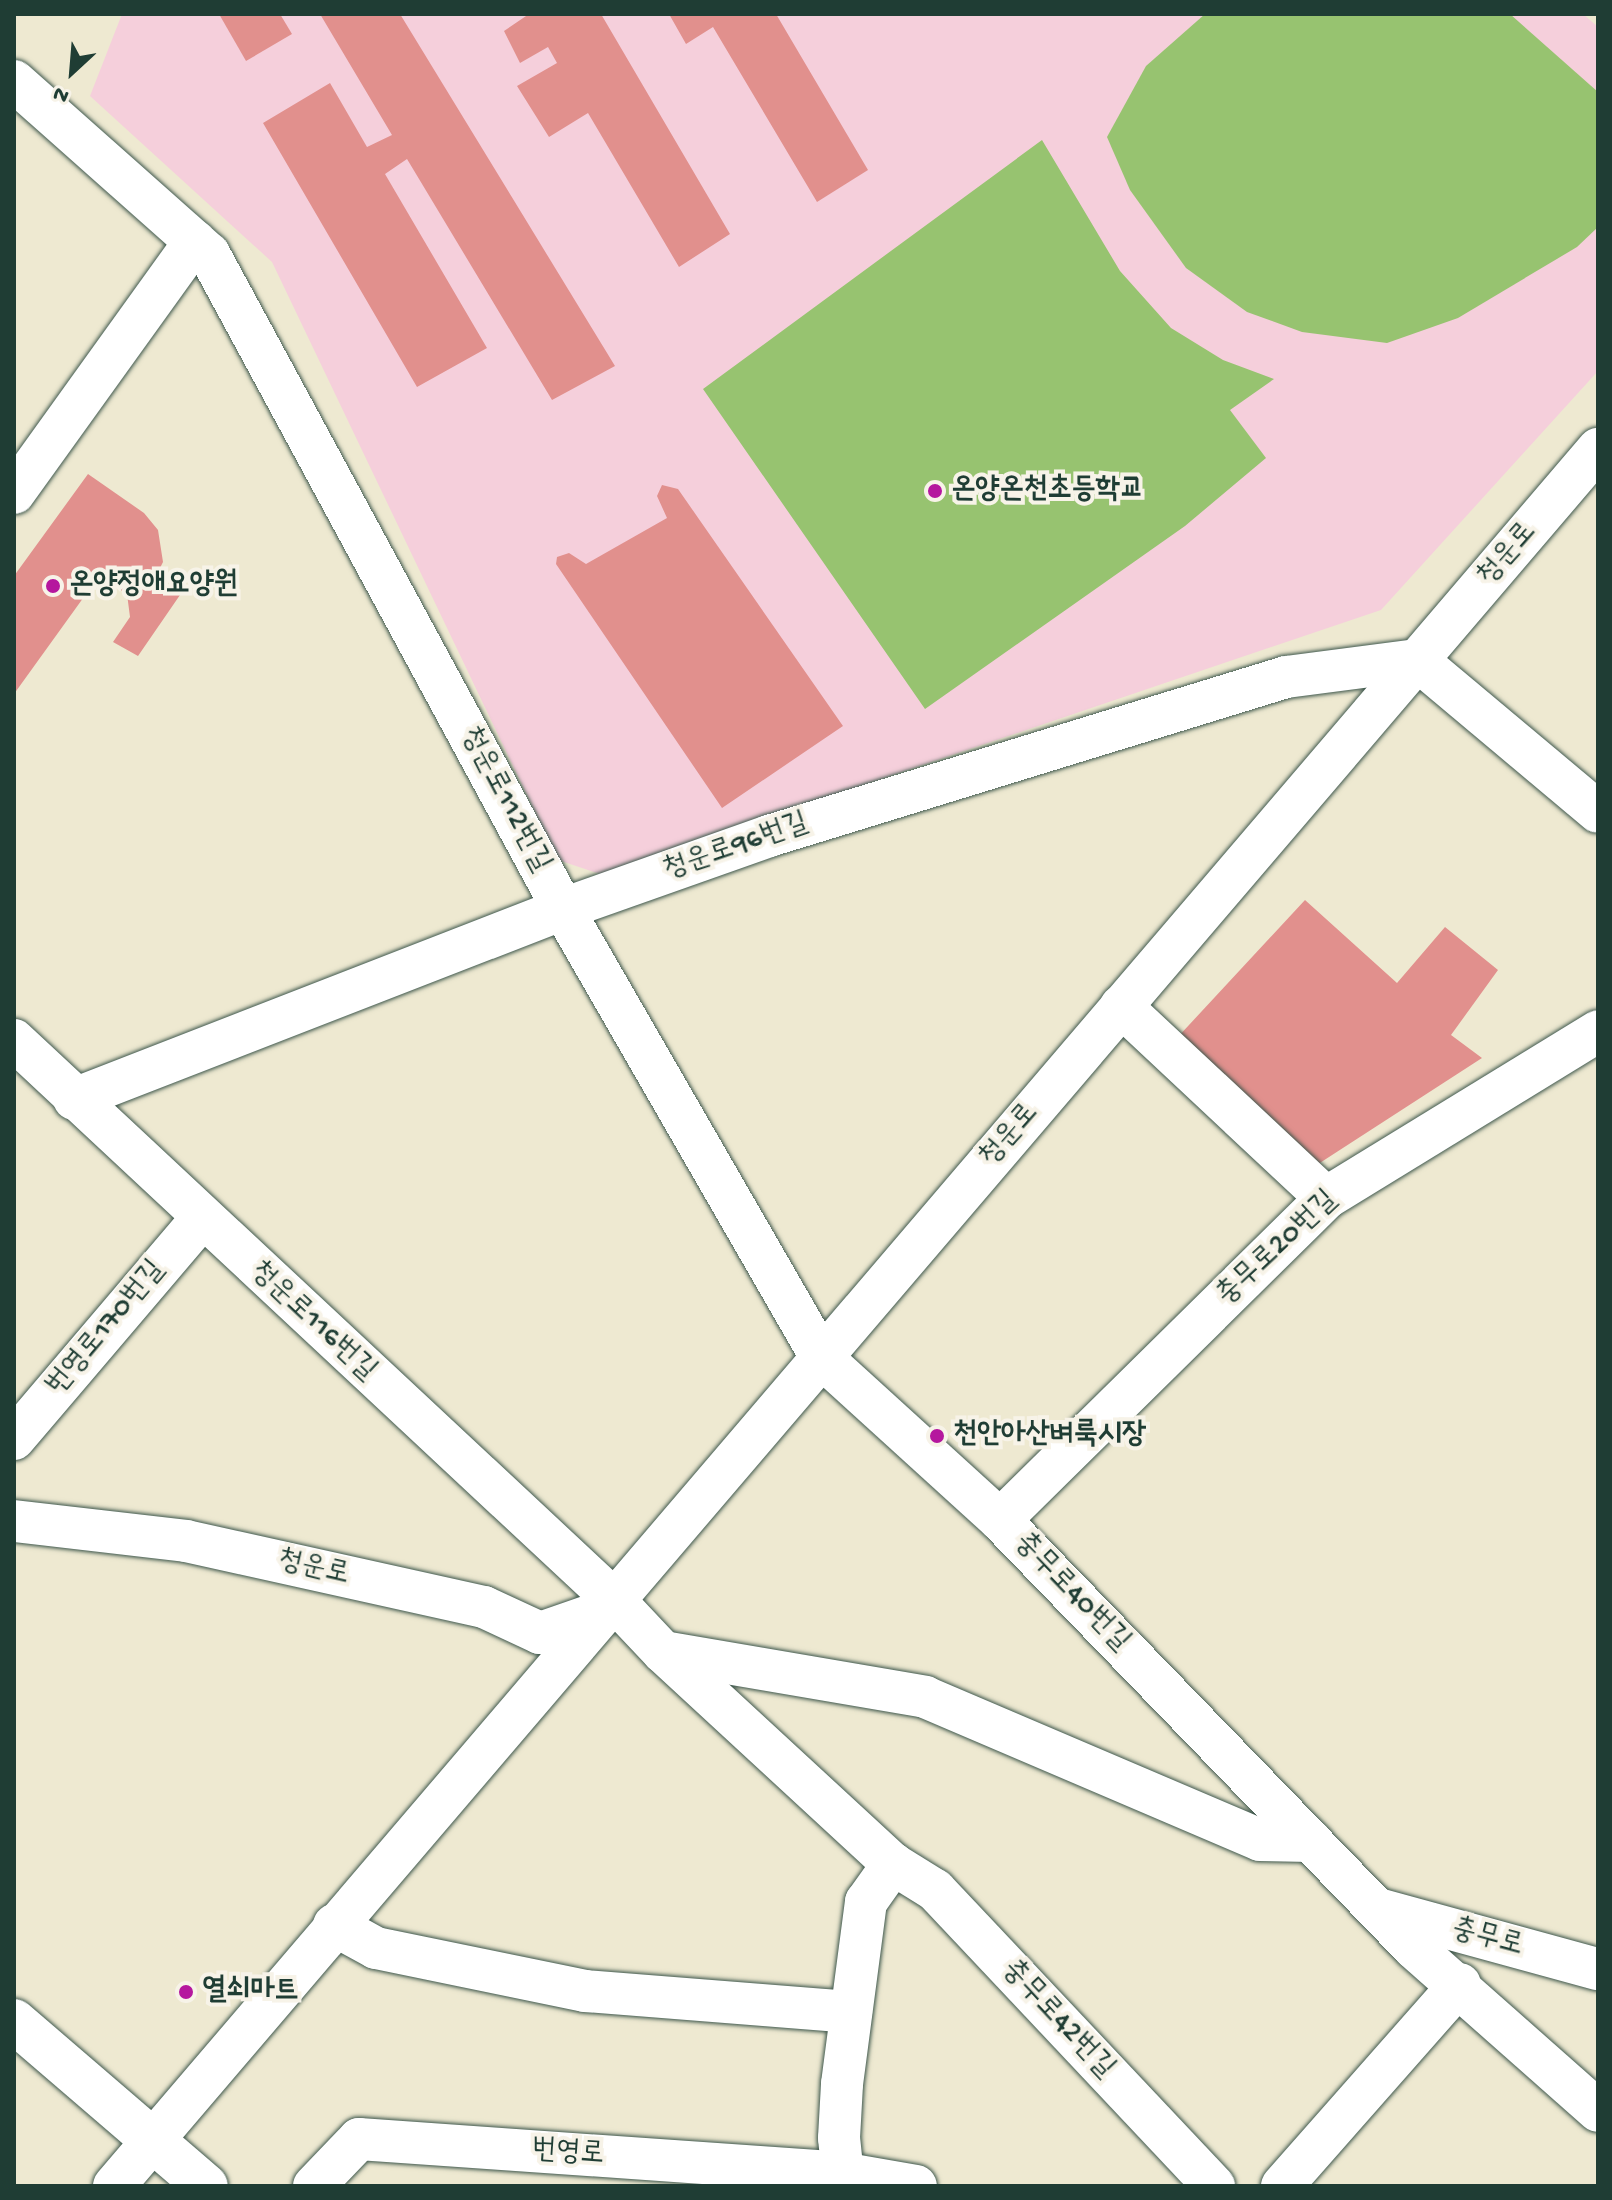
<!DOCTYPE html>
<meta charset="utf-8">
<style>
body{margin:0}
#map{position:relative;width:1612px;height:2200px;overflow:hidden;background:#eee9d1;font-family:"Gochi Hand","Poor Story",sans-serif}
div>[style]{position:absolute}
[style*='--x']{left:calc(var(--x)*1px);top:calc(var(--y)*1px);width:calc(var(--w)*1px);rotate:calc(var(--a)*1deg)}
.built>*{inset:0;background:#f5cfdb}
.green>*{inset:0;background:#97c370}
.building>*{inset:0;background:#e1908d}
.roads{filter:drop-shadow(0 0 2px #3e574c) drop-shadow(0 0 2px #3e574c)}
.street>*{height:42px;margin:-21px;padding:0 21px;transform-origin:21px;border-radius:21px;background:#fff}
.secondary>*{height:44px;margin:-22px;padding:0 22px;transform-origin:22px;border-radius:22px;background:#fff}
.dots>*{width:22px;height:22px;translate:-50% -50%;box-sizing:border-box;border:4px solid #f7f3e8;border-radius:50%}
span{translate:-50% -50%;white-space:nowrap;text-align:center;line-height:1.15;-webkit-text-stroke:8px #f7f3e8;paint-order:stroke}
.poi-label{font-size:30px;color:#1f3d34;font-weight:700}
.left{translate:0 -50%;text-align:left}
.street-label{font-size:30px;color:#1f3d34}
.frame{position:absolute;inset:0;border:16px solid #1f3d34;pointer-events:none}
.north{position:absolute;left:32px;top:32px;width:80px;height:80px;-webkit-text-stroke:6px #f7f3e8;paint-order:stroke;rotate:206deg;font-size:22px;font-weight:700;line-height:32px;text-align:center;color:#1f3d34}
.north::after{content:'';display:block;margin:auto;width:28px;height:36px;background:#1f3d34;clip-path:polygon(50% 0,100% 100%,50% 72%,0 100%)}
</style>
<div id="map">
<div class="built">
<i style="clip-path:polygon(122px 14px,1583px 14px,1598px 27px,1598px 371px,1381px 610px,600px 874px,558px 860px,272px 262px,90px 96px)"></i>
</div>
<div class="green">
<i style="clip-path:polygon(1205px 14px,1510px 14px,1598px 92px,1598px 227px,1577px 247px,1458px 318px,1387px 343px,1302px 332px,1247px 312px,1186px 268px,1130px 190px,1107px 137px,1146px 66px)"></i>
<i style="clip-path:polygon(1042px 140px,1120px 271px,1171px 328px,1223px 360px,1274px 379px,1230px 410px,1266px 458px,1185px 526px,925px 709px,703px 389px)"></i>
</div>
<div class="building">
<i style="clip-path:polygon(219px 14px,280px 14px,292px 34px,246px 61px)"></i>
<i style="clip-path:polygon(320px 14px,400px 14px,615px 366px,552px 400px,407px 159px,385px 174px,487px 348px,417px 387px,263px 123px,330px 83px,367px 147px,392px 135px)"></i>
<i style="clip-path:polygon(529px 14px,601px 14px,730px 234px,679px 267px,588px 113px,549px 137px,517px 86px,557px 63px,548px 47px,520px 63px,504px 31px)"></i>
<i style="clip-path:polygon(669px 14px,776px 14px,868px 170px,817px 202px,713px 27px,686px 44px)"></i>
<i style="clip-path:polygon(88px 474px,144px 513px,158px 530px,163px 562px,155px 578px,180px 595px,138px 656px,113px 642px,130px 617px,127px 594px,99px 576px,14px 694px,14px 576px)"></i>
<i style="clip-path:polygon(662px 485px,678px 489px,843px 726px,722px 808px,556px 564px,557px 557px,569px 553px,586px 564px,667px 518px,657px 496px)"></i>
<i style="clip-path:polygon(1305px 900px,1397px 983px,1445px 927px,1498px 970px,1451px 1035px,1482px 1058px,1312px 1168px,1176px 1039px)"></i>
</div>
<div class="roads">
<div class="street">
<i style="--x:14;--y:81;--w:261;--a:41.6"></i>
<i style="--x:209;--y:254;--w:745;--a:61.61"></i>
<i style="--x:563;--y:909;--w:517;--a:60.06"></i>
<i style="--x:821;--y:1357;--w:242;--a:42.3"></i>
<i style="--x:1000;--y:1520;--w:595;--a:45.95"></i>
<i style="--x:1414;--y:1948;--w:246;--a:41.5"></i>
<i style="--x:14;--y:493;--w:310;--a:-54.3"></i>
<i style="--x:1121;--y:1006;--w:281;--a:43.1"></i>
<i style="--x:14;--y:1040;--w:819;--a:43.02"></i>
<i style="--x:613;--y:1599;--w:73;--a:46.7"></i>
<i style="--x:663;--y:1652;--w:313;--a:42.7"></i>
<i style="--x:893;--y:1864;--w:49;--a:31.8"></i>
<i style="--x:935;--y:1890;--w:407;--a:46.7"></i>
<i style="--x:74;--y:1099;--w:525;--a:-21.23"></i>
<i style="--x:563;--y:909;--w:219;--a:-19.5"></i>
<i style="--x:769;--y:836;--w:541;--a:-17.09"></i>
<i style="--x:1286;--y:677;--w:132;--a:-7.4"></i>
<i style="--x:1417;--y:660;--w:236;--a:40"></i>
<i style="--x:14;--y:1439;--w:289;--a:-49.6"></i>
<i style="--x:1000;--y:1520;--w:458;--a:-44.6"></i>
<i style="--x:1326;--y:1198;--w:319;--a:-31.5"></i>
<i style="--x:14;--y:1521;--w:173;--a:6.6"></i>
<i style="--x:186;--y:1541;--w:305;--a:12.5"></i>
<i style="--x:484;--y:1607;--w:62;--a:24.9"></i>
<i style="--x:540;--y:1633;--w:67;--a:-19.2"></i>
<i style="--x:663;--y:1652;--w:266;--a:9.7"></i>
<i style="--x:925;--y:1697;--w:364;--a:23.1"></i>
<i style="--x:1260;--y:1840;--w:51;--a:1.1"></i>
<i style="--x:1378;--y:1909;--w:228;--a:15.3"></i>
<i style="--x:334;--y:1925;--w:48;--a:28.7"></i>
<i style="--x:376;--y:1948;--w:213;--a:11.6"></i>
<i style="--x:585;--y:1991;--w:267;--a:4.5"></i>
<i style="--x:114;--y:2186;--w:2285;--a:-49.49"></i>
<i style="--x:314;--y:2186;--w:65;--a:-46.2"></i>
<i style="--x:359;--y:2139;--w:484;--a:4"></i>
<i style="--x:842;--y:2173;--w:75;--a:10"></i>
<i style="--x:844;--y:2186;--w:48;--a:-95.9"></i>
<i style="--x:839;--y:2138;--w:54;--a:-86.8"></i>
<i style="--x:842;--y:2084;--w:184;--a:-82.5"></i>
<i style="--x:866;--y:1902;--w:47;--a:-54.6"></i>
<i style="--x:1282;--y:2186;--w:269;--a:-48.6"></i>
</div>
<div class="secondary">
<i style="--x:14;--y:2021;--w:253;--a:40.7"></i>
</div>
</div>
<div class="dots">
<i style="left:935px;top:491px;background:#b5179e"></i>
<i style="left:53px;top:586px;background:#b5179e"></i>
<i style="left:937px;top:1436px;background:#b5179e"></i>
<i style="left:186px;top:1992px;background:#b5179e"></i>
</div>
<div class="poi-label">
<span class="left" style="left:951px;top:491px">온양온천초등학교</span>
<span class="left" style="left:69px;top:586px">온양정애요양원</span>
<span class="left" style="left:953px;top:1436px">천안아산벼룩시장</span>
<span class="left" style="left:202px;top:1992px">열쇠마트</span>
</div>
<div class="street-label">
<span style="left:1508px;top:555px;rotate:-49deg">청운로</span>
<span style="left:504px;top:800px;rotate:62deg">청운로112번길</span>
<span style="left:736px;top:848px;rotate:-19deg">청운로96번길</span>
<span style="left:1010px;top:1136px;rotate:-49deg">청운로</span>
<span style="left:1278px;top:1249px;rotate:-43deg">충무로20번길</span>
<span style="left:312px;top:1322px;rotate:43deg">청운로116번길</span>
<span style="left:107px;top:1329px;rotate:-50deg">번영로170번길</span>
<span style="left:313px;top:1569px;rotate:13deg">청운로</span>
<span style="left:1071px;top:1593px;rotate:46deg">충무로40번길</span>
<span style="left:1487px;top:1939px;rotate:15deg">충무로</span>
<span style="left:1057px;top:2020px;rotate:47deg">충무로42번길</span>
<span style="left:568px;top:2154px;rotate:4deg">번영로</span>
</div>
<div class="frame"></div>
<div class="north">N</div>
</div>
